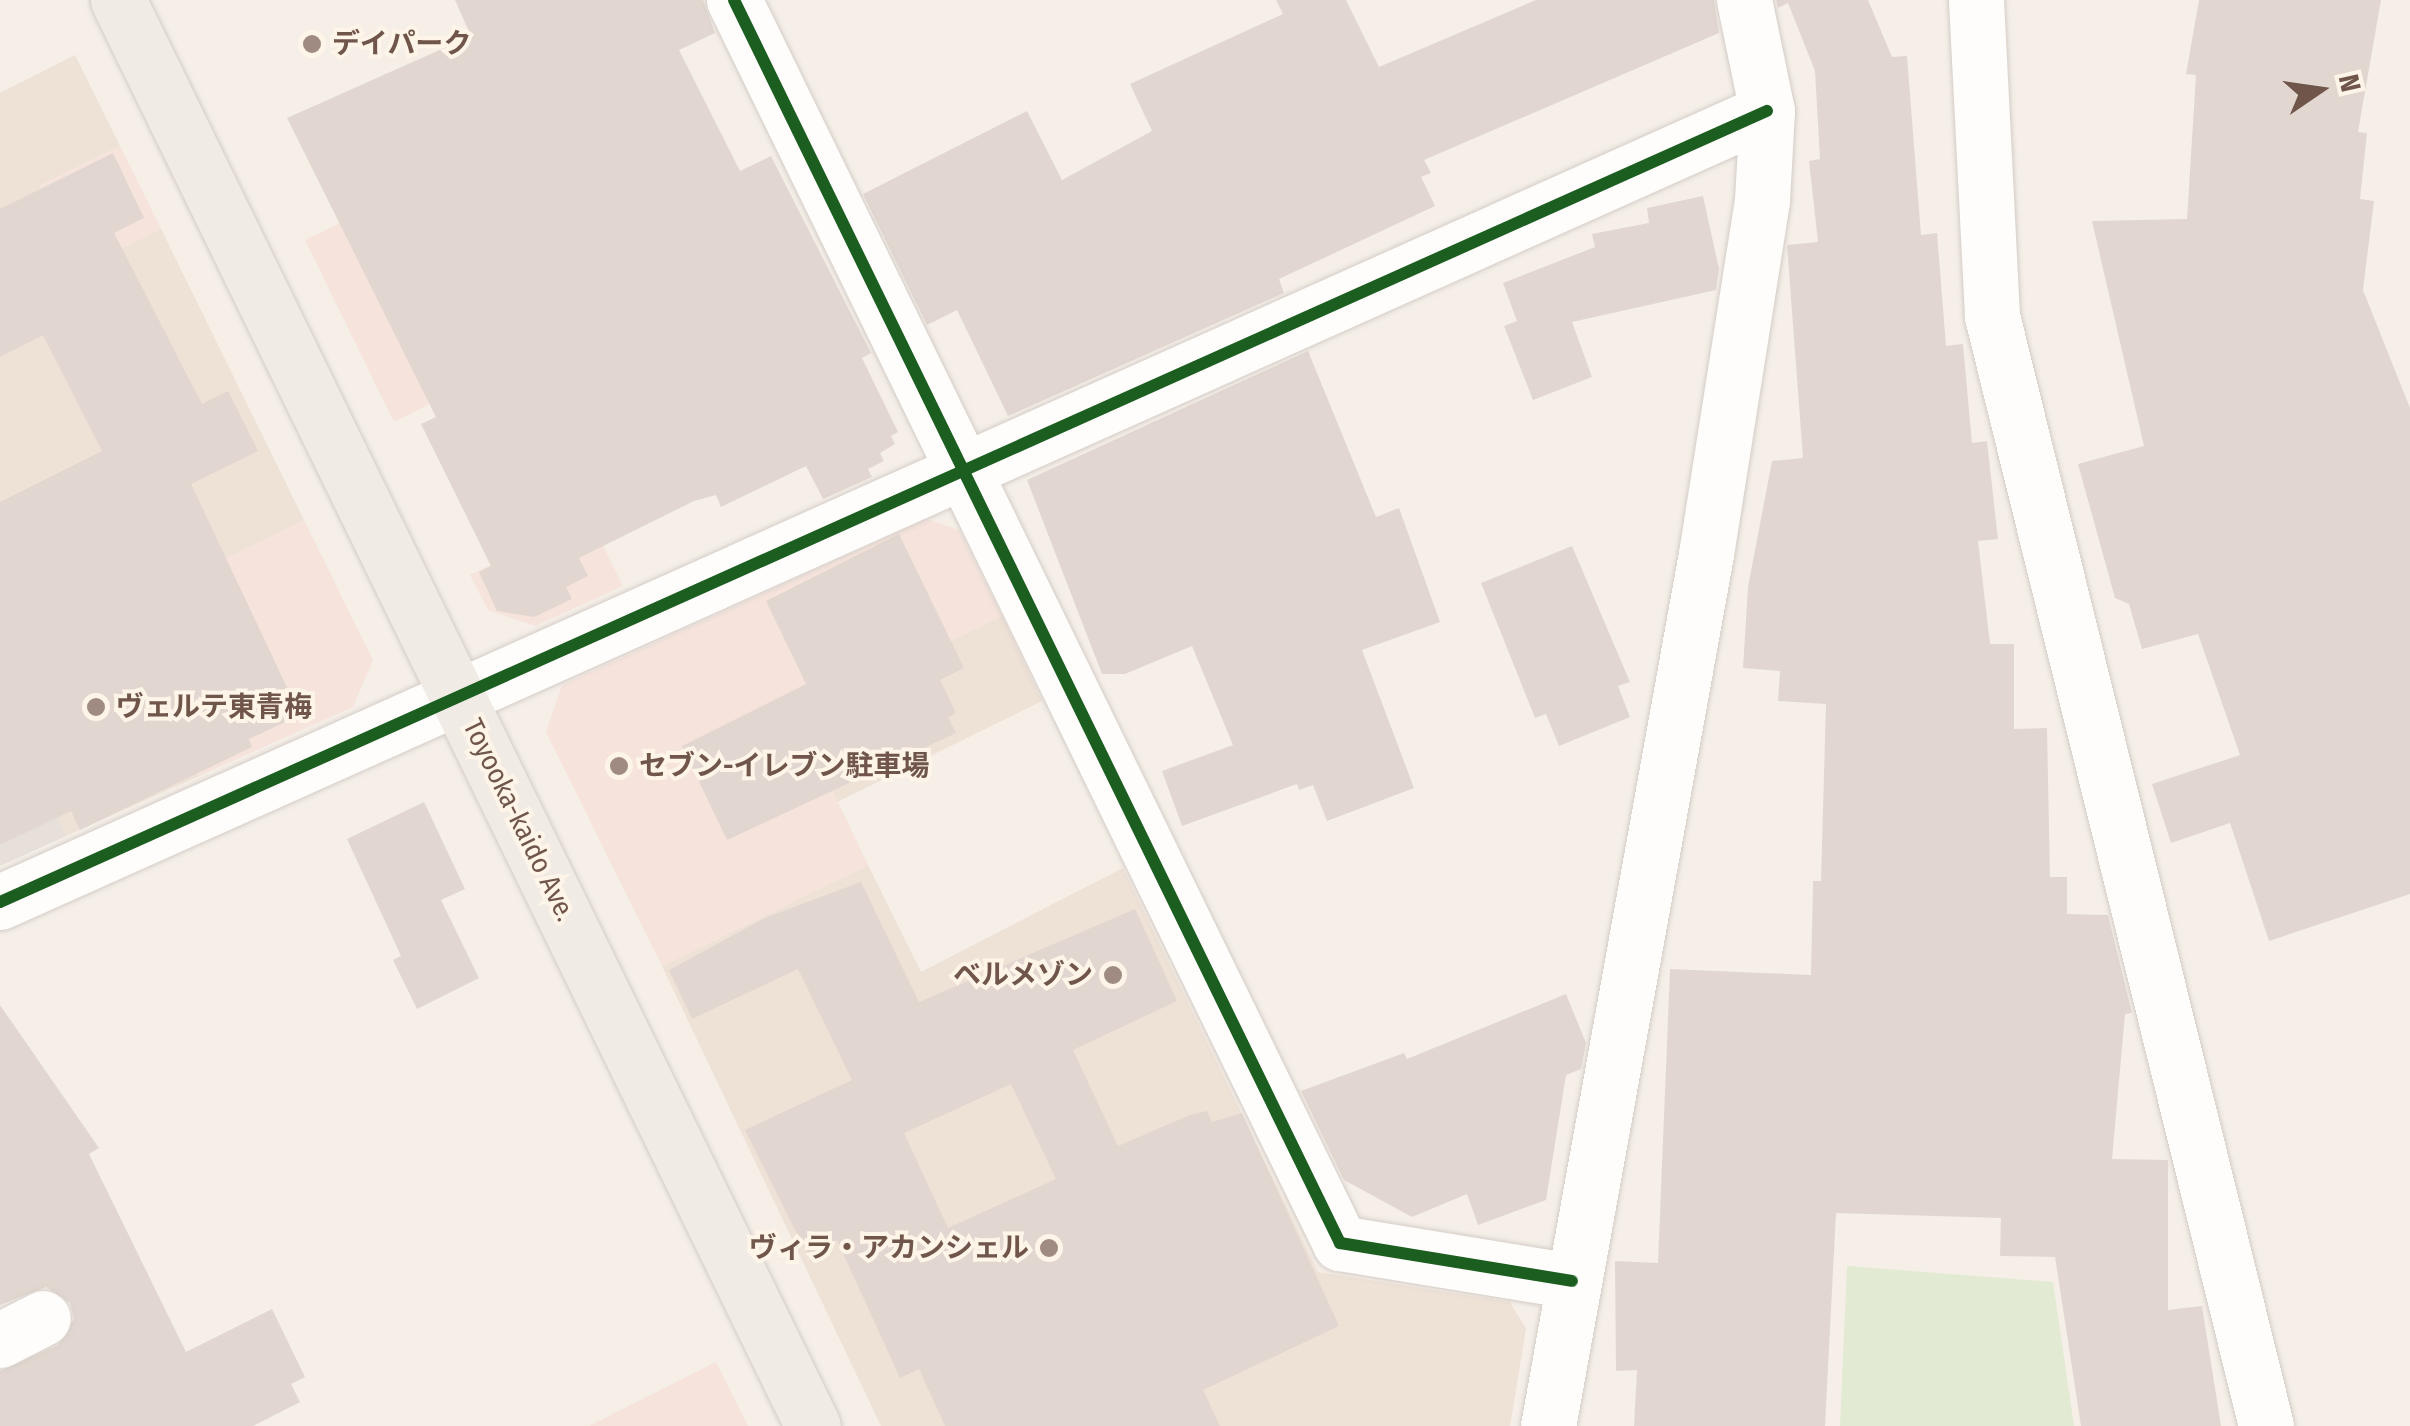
<!DOCTYPE html>
<meta charset="utf-8">
<style>
body{margin:0}
#map{position:relative;width:2410px;height:1426px;overflow:hidden;background:#f5efe8;font-family:"Fira Sans Condensed","Noto Sans JP",sans-serif}
div>[style]{position:absolute}
[style*='--x']{left:calc(var(--x)*1px);top:calc(var(--y)*1px);width:calc(var(--w)*1px);rotate:calc(var(--a)*1deg)}
.residential>*{inset:0;background:#eee1d6}
.commercial>*{inset:0;background:#f5e3dc}
.industrial>*{inset:0;background:#e7dfd9}
.green>*{inset:0;background:#e3ead3}
.building>*{inset:0;background:#e1d7d0}
.roads{filter:drop-shadow(0 0 2px #d4ccc6) drop-shadow(0 0 2px #d4ccc6)}
.minor>*{height:55px;margin:-27.5px;padding:0 27.5px;transform-origin:27.5px;border-radius:27.5px;background:#fefdfc}
.major>*{height:55px;margin:-27.5px;padding:0 27.5px;transform-origin:27.5px;border-radius:27.5px;background:#f1ebe5}
.cycleway>*{height:12px;margin:-6px;padding:0 6px;transform-origin:6px;border-radius:6px;background:#1b5e20}
.dots>*{width:28px;height:28px;translate:-50% -50%;box-sizing:border-box;border:5px solid #fef4e8;border-radius:50%}
span{translate:-50% -50%;white-space:nowrap;text-align:center;line-height:1.15;-webkit-text-stroke:8px #fef4e8;paint-order:stroke}
.poi-label{font-size:28px;color:#70554b;font-weight:700}
.left{translate:0 -50%;text-align:left}
.right{translate:-100% -50%;text-align:right}
.street-label{font-size:28px;color:#70554b}
.north{position:absolute;left:2270px;top:40px;width:100px;height:100px;-webkit-text-stroke:8px #fef4e8;paint-order:stroke;rotate:77deg;font-size:28px;font-weight:700;line-height:40px;text-align:center;color:#70554b}
.north::after{content:'';display:block;margin:auto;width:35px;height:45px;background:#70554b;clip-path:polygon(50% 0,100% 100%,50% 72%,0 100%)}
</style>
<div id="map">
<div class="residential">
<i style="clip-path:polygon(75px 55px,120px 146px,40px 186px,81px 268px,161px 229px,304px 520px,121px 610px,199px 776px,66px 836px,0 695px,0 93px)"></i>
<i style="clip-path:polygon(1002px 616px,1042px 701px,837px 802px,797px 716px)"></i>
<i style="clip-path:polygon(868px 865px,921px 972px,1123px 868px,1318px 1272px,1510px 1302px,1526px 1329px,1510px 1426px,881px 1426px,662px 966px)"></i>
</div>
<div class="commercial">
<i style="clip-path:polygon(510px 140px,598px 319px,394px 422px,305px 240px)"></i>
<i style="clip-path:polygon(120px 146px,161px 229px,81px 268px,40px 185px)"></i>
<i style="clip-path:polygon(589px 517px,623px 586px,535px 626px,488px 610px,470px 575px)"></i>
<i style="clip-path:polygon(927px 519px,959px 530px,1002px 616px,797px 716px,868px 865px,662px 966px,546px 732px,562px 685px)"></i>
<i style="clip-path:polygon(304px 520px,373px 660px,353px 707px,199px 776px,120px 610px)"></i>
<i style="clip-path:polygon(716px 1362px,748px 1426px,589px 1426px)"></i>
</div>
<div class="industrial">
<i style="clip-path:polygon(0 695px,66px 836px,0 866px)"></i>
</div>
<div class="green">
<i style="clip-path:polygon(1847px 1266px,2053px 1282px,2074px 1426px,1840px 1426px)"></i>
</div>
<div class="building">
<i style="clip-path:polygon(455px 0,703px 0,715px 33px,679px 50px,740px 171px,771px 156px,871px 353px,862px 358px,898px 432px,891px 436px,895px 444px,880px 453px,884px 461px,868px 469px,872px 477px,823px 499px,806px 466px,721px 507px,716px 495px,694px 501px,579px 558px,588px 576px,566px 587px,572px 599px,534px 617px,497px 611px,479px 572px,491px 566px,421px 424px,436px 417px,287px 118px,471px 36px)"></i>
<i style="clip-path:polygon(1276px 0,1346px 0,1379px 67px,1536px 0,1714px 0,1719px 33px,1424px 160px,1431px 173px,1421px 177px,1435px 206px,1279px 279px,1284px 293px,1008px 416px,957px 310px,927px 325px,863px 194px,1027px 111px,1062px 180px,1152px 131px,1130px 84px,1283px 14px)"></i>
<i style="clip-path:polygon(1776px 0,1868px 0,1892px 57px,1907px 56px,1921px 235px,1937px 233px,1946px 346px,1963px 344px,1972px 443px,1987px 441px,1998px 539px,1978px 541px,1990px 644px,2014px 644px,2014px 729px,2047px 728px,2050px 877px,2067px 877px,2067px 914px,2108px 915px,2132px 1013px,2125px 1014px,2112px 1159px,2168px 1160px,2168px 1310px,2202px 1306px,2221px 1426px,2081px 1426px,2055px 1257px,2000px 1256px,2001px 1218px,1836px 1213px,1825px 1426px,1634px 1426px,1637px 1370px,1616px 1371px,1615px 1261px,1658px 1263px,1670px 969px,1811px 975px,1813px 881px,1821px 881px,1826px 704px,1778px 701px,1780px 671px,1743px 668px,1748px 587px,1772px 461px,1803px 458px,1787px 245px,1818px 242px,1809px 161px,1820px 159px,1815px 71px,1788px 3px,1778px 8px)"></i>
<i style="clip-path:polygon(2199px 0,2381px 0,2358px 132px,2367px 133px,2360px 199px,2374px 201px,2363px 290px,2410px 408px,2410px 894px,2269px 941px,2230px 823px,2171px 843px,2152px 784px,2240px 755px,2198px 634px,2142px 649px,2129px 604px,2115px 598px,2078px 464px,2144px 446px,2092px 221px,2187px 219px,2196px 75px,2186px 74px)"></i>
<i style="clip-path:polygon(113px 153px,144px 218px,114px 233px,202px 404px,228px 391px,258px 451px,191px 484px,300px 715px,249px 739px,252px 747px,80px 830px,71px 811px,0 845px,0 502px,102px 451px,43px 335px,0 357px,0 209px)"></i>
<i style="clip-path:polygon(1703px 196px,1719px 269px,1716px 290px,1572px 322px,1592px 377px,1533px 400px,1504px 326px,1517px 321px,1503px 283px,1595px 247px,1592px 234px,1649px 223px,1647px 208px)"></i>
<i style="clip-path:polygon(1308px 351px,1376px 517px,1399px 508px,1440px 622px,1362px 650px,1414px 788px,1327px 821px,1313px 785px,1299px 790px,1297px 784px,1182px 826px,1162px 771px,1233px 745px,1192px 646px,1125px 674px,1102px 674px,1027px 480px)"></i>
<i style="clip-path:polygon(899px 534px,964px 668px,940px 680px,956px 713px,948px 717px,956px 733px,727px 840px,682px 746px,806px 684px,766px 601px)"></i>
<i style="clip-path:polygon(1572px 546px,1630px 682px,1618px 686px,1630px 717px,1559px 746px,1546px 714px,1535px 718px,1481px 583px)"></i>
<i style="clip-path:polygon(424px 802px,465px 889px,441px 900px,479px 978px,417px 1009px,393px 960px,401px 956px,347px 839px)"></i>
<i style="clip-path:polygon(evenodd,861px 882px,919px 1002px,1135px 909px,1177px 1001px,1073px 1050px,1118px 1146px,1190px 1115px,1207px 1111px,1212px 1122px,1242px 1113px,1339px 1326px,1203px 1390px,1220px 1426px,945px 1426px,919px 1369px,900px 1378px,837px 1240px,808px 1256px,745px 1130px,852px 1080px,798px 969px,692px 1019px,669px 970px,765px 918px,861px 882px,1011px 1084px,1056px 1179px,948px 1228px,904px 1133px,1011px 1084px)"></i>
<i style="clip-path:polygon(1566px 994px,1586px 1043px,1581px 1069px,1566px 1075px,1546px 1200px,1478px 1225px,1467px 1194px,1412px 1217px,1344px 1180px,1301px 1091px,1404px 1053px,1407px 1059px)"></i>
<i style="clip-path:polygon(0 1005px,99px 1148px,89px 1154px,186px 1352px,272px 1309px,305px 1377px,291px 1384px,300px 1402px,253px 1426px,0 1426px,0 1371px,58px 1345px,74px 1319px,70px 1303px,46px 1287px,0 1305px)"></i>
</div>
<div class="roads">
<div class="minor">
<i style="--x:734;--y:0;--w:1383;--a:64.01"></i>
<i style="--x:1340;--y:1243;--w:235;--a:9.3"></i>
<i style="--x:1976;--y:0;--w:316;--a:87.1"></i>
<i style="--x:1992;--y:316;--w:1143;--a:76.13"></i>
<i style="--x:0;--y:902;--w:1936;--a:-24.12"></i>
<i style="--x:0;--y:1340;--w:48;--a:-27.1"></i>
<i style="--x:1548;--y:1426;--w:886;--a:-79.73"></i>
<i style="--x:1706;--y:554;--w:358;--a:-81"></i>
<i style="--x:1762;--y:200;--w:89;--a:-86.8"></i>
<i style="--x:1767;--y:111;--w:113;--a:-101.7"></i>
</div>
<div class="major">
<i style="--x:118;--y:0;--w:1586;--a:64.02"></i>
</div>
</div>
<div class="cycleway">
<i style="--x:734;--y:0;--w:1383;--a:64.01"></i>
<i style="--x:1340;--y:1243;--w:235;--a:9.3"></i>
<i style="--x:0;--y:902;--w:1936;--a:-24.12"></i>
</div>
<div class="dots">
<i style="left:312px;top:44px;background:#9f8b82"></i>
<i style="left:96px;top:707px;background:#9f8b82"></i>
<i style="left:619px;top:766px;background:#9f8b82"></i>
<i style="left:1113px;top:975px;background:#9f8b82"></i>
<i style="left:1049px;top:1248px;background:#9f8b82"></i>
</div>
<div class="poi-label">
<span class="left" style="left:332px;top:44px">デイパーク</span>
<span class="left" style="left:116px;top:707px">ヴェルテ東青梅</span>
<span class="left" style="left:639px;top:766px">セブン-イレブン駐車場</span>
<span class="right" style="left:1093px;top:975px">ベルメゾン</span>
<span class="right" style="left:1029px;top:1248px">ヴィラ・アカンシェル</span>
</div>
<div class="street-label">
<span style="left:519px;top:820px;rotate:64deg">Toyooka-kaido Ave.</span>
</div>
<div class="north">N</div>
</div>
